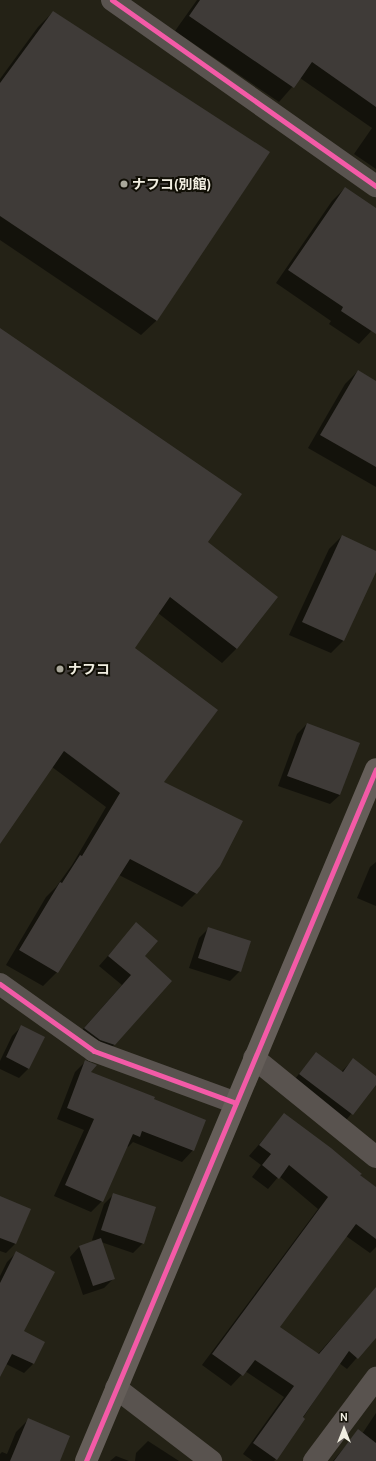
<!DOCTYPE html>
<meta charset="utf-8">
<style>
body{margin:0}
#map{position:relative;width:376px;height:1461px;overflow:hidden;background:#242216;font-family:Cabin,"Noto Sans JP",sans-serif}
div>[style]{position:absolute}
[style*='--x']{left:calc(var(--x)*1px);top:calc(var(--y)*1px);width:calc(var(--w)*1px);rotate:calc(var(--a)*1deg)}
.shadow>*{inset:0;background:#0007}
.building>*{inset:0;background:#3f3b38}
.street>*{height:22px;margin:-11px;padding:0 11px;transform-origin:11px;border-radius:11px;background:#59534f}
.secondary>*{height:22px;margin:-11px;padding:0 11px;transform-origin:11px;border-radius:11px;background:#655e59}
.cycleway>*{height:5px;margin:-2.5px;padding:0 2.5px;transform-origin:2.5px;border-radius:2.5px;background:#f35aa7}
.dots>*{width:11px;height:11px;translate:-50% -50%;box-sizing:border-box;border:2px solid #110f06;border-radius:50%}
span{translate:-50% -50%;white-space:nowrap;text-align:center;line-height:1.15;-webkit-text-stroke:4px #110f06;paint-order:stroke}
.poi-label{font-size:14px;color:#f1eee1;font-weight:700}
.left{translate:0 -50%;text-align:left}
.north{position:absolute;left:324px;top:1409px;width:40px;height:40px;-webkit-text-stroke:3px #110f06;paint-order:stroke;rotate:0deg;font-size:11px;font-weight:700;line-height:16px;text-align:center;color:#f1eee1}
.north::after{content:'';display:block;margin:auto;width:14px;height:18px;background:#f1eee1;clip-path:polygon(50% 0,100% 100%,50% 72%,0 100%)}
</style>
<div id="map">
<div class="shadow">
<i style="clip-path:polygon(197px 0,376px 0,376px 169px,354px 154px,372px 128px,300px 78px,279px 102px,175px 31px)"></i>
<i style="clip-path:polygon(53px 12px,268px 152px,156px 321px,141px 335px,0 240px,0 79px,38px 27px)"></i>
<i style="clip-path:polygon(345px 188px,376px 216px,376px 326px,359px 344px,329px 324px,331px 321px,276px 283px,332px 201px)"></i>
<i style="clip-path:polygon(0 329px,207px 542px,276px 597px,236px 649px,222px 663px,158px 613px,134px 648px,162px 782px,196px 893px,182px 907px,119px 875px,57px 972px,43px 986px,6px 965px,46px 897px,56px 887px,72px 865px,106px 807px,52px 767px,0 842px)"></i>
<i style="clip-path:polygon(358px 371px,376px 382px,376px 487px,308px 448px,345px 384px)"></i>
<i style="clip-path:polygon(342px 536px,376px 552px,376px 570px,343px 641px,331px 653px,289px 635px,329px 549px)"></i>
<i style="clip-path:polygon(307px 724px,340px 795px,330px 804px,278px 786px,297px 734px)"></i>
<i style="clip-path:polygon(376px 862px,376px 906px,357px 898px,370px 867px)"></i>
<i style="clip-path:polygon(136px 924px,143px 956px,114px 1045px,104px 1054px,75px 1038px,122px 985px,99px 966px)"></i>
<i style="clip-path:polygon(209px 928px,240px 971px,230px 981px,189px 968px,199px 938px)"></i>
<i style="clip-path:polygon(21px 1027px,29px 1068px,19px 1078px,0 1069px,0 1061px,12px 1036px)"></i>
<i style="clip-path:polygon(316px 1053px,341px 1072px,353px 1060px,376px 1077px,376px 1083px,343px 1124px,290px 1085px)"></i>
<i style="clip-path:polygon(86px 1061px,89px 1072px,205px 1121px,193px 1150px,182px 1162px,133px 1142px,128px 1147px,127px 1146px,102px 1201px,91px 1212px,54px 1196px,84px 1130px,57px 1119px,75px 1072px)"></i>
<i style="clip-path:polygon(284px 1115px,376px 1188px,376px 1247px,370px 1253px,346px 1236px,278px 1327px,318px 1354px,371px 1294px,376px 1299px,376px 1336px,347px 1369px,339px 1363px,276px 1459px,274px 1461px,253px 1461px,243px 1454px,284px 1397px,245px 1371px,231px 1386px,202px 1365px,318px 1209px,279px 1176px,268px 1189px,252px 1177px,261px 1165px,249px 1156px)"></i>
<i style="clip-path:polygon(114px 1194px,143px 1243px,133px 1253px,101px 1242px,114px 1278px,104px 1288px,83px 1295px,70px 1257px,79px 1247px,97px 1241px,92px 1240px,104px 1204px)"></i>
<i style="clip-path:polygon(0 1197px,15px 1244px,6px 1253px,0 1251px)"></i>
<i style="clip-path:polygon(16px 1253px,22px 1332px,33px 1364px,24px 1373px,0 1361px,0 1276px,7px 1262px)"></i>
<i style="clip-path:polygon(376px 1413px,376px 1461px,333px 1461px,358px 1431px,362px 1434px)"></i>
<i style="clip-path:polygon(29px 1419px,59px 1461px,0 1461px,0 1454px,2px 1452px,7px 1454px,16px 1432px)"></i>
<i style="clip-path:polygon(148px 1441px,179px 1461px,135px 1461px,136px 1453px)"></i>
<i style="clip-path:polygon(116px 1456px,129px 1461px,110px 1461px)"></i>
</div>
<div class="building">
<i style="clip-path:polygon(200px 0,376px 0,376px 107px,312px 62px,294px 88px,189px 16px)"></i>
<i style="clip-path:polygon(53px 11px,270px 152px,157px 321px,0 216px,0 83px)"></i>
<i style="clip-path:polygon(345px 187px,376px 208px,376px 334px,341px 311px,343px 307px,288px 270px)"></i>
<i style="clip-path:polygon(0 328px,242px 494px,208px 542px,278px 597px,237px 649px,170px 597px,135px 648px,218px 710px,164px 782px,243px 821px,220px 866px,197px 894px,130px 859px,58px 973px,19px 950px,60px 882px,62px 883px,80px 855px,82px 856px,120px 793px,64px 751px,0 844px)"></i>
<i style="clip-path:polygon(358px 370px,376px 381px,376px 467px,320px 435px)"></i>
<i style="clip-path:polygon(342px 535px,376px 551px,376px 572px,344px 641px,302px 622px)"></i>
<i style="clip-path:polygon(307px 723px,360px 743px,340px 795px,287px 776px)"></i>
<i style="clip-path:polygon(136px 922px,158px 941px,145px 956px,172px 981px,115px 1045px,100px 1040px,84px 1028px,131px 975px,108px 956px)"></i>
<i style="clip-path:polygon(208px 927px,251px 941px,241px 972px,198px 958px)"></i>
<i style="clip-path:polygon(21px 1025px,45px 1037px,29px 1069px,6px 1057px)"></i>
<i style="clip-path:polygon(316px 1052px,343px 1072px,353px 1058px,376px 1076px,376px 1085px,353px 1115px,299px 1074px)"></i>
<i style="clip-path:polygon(85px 1060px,97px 1065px,91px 1072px,155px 1097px,154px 1099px,206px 1120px,194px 1151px,142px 1131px,140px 1137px,133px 1134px,103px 1202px,65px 1185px,94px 1119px,67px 1108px)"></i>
<i style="clip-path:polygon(284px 1113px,331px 1148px,362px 1174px,360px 1175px,376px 1187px,376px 1239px,356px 1224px,280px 1327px,319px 1354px,376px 1287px,376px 1338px,358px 1359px,349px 1351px,303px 1417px,305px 1419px,277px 1460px,253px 1443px,294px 1386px,255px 1360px,243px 1376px,212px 1354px,328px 1197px,289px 1165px,279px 1179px,262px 1165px,271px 1154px,259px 1145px)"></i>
<i style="clip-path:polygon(113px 1193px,156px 1207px,144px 1244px,101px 1230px)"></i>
<i style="clip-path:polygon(0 1196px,31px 1209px,16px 1244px,0 1238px)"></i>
<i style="clip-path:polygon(101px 1238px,115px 1279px,93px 1286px,79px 1246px)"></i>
<i style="clip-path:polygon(16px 1251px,55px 1272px,24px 1331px,45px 1342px,34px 1364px,12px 1354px,0 1377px,0 1283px)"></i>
<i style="clip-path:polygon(28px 1418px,70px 1436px,60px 1461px,10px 1461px)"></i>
<i style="clip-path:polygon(358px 1429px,376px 1443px,376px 1461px,334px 1461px)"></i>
</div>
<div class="street">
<i style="--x:112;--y:0;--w:323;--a:35.2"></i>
<i style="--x:0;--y:984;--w:115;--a:35.5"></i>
<i style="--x:94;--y:1051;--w:151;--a:20.1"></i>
<i style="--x:254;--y:1058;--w:157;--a:39.1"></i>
<i style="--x:116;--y:1388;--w:120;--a:37.5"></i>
<i style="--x:314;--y:1461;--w:104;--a:-53.2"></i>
</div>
<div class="secondary">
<i style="--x:86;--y:1461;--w:750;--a:-67.26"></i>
</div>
<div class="cycleway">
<i style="--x:112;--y:0;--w:323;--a:35.2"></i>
<i style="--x:0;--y:984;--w:115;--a:35.5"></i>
<i style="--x:94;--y:1051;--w:151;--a:20.1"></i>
<i style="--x:86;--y:1461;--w:750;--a:-67.26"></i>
</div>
<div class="dots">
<i style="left:124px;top:184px;background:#a9a79a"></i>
<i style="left:60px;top:669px;background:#a9a79a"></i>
</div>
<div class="poi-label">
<span class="left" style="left:132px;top:184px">ナフコ(別館)</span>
<span class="left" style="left:68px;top:669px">ナフコ</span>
</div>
<div class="north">N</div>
</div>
